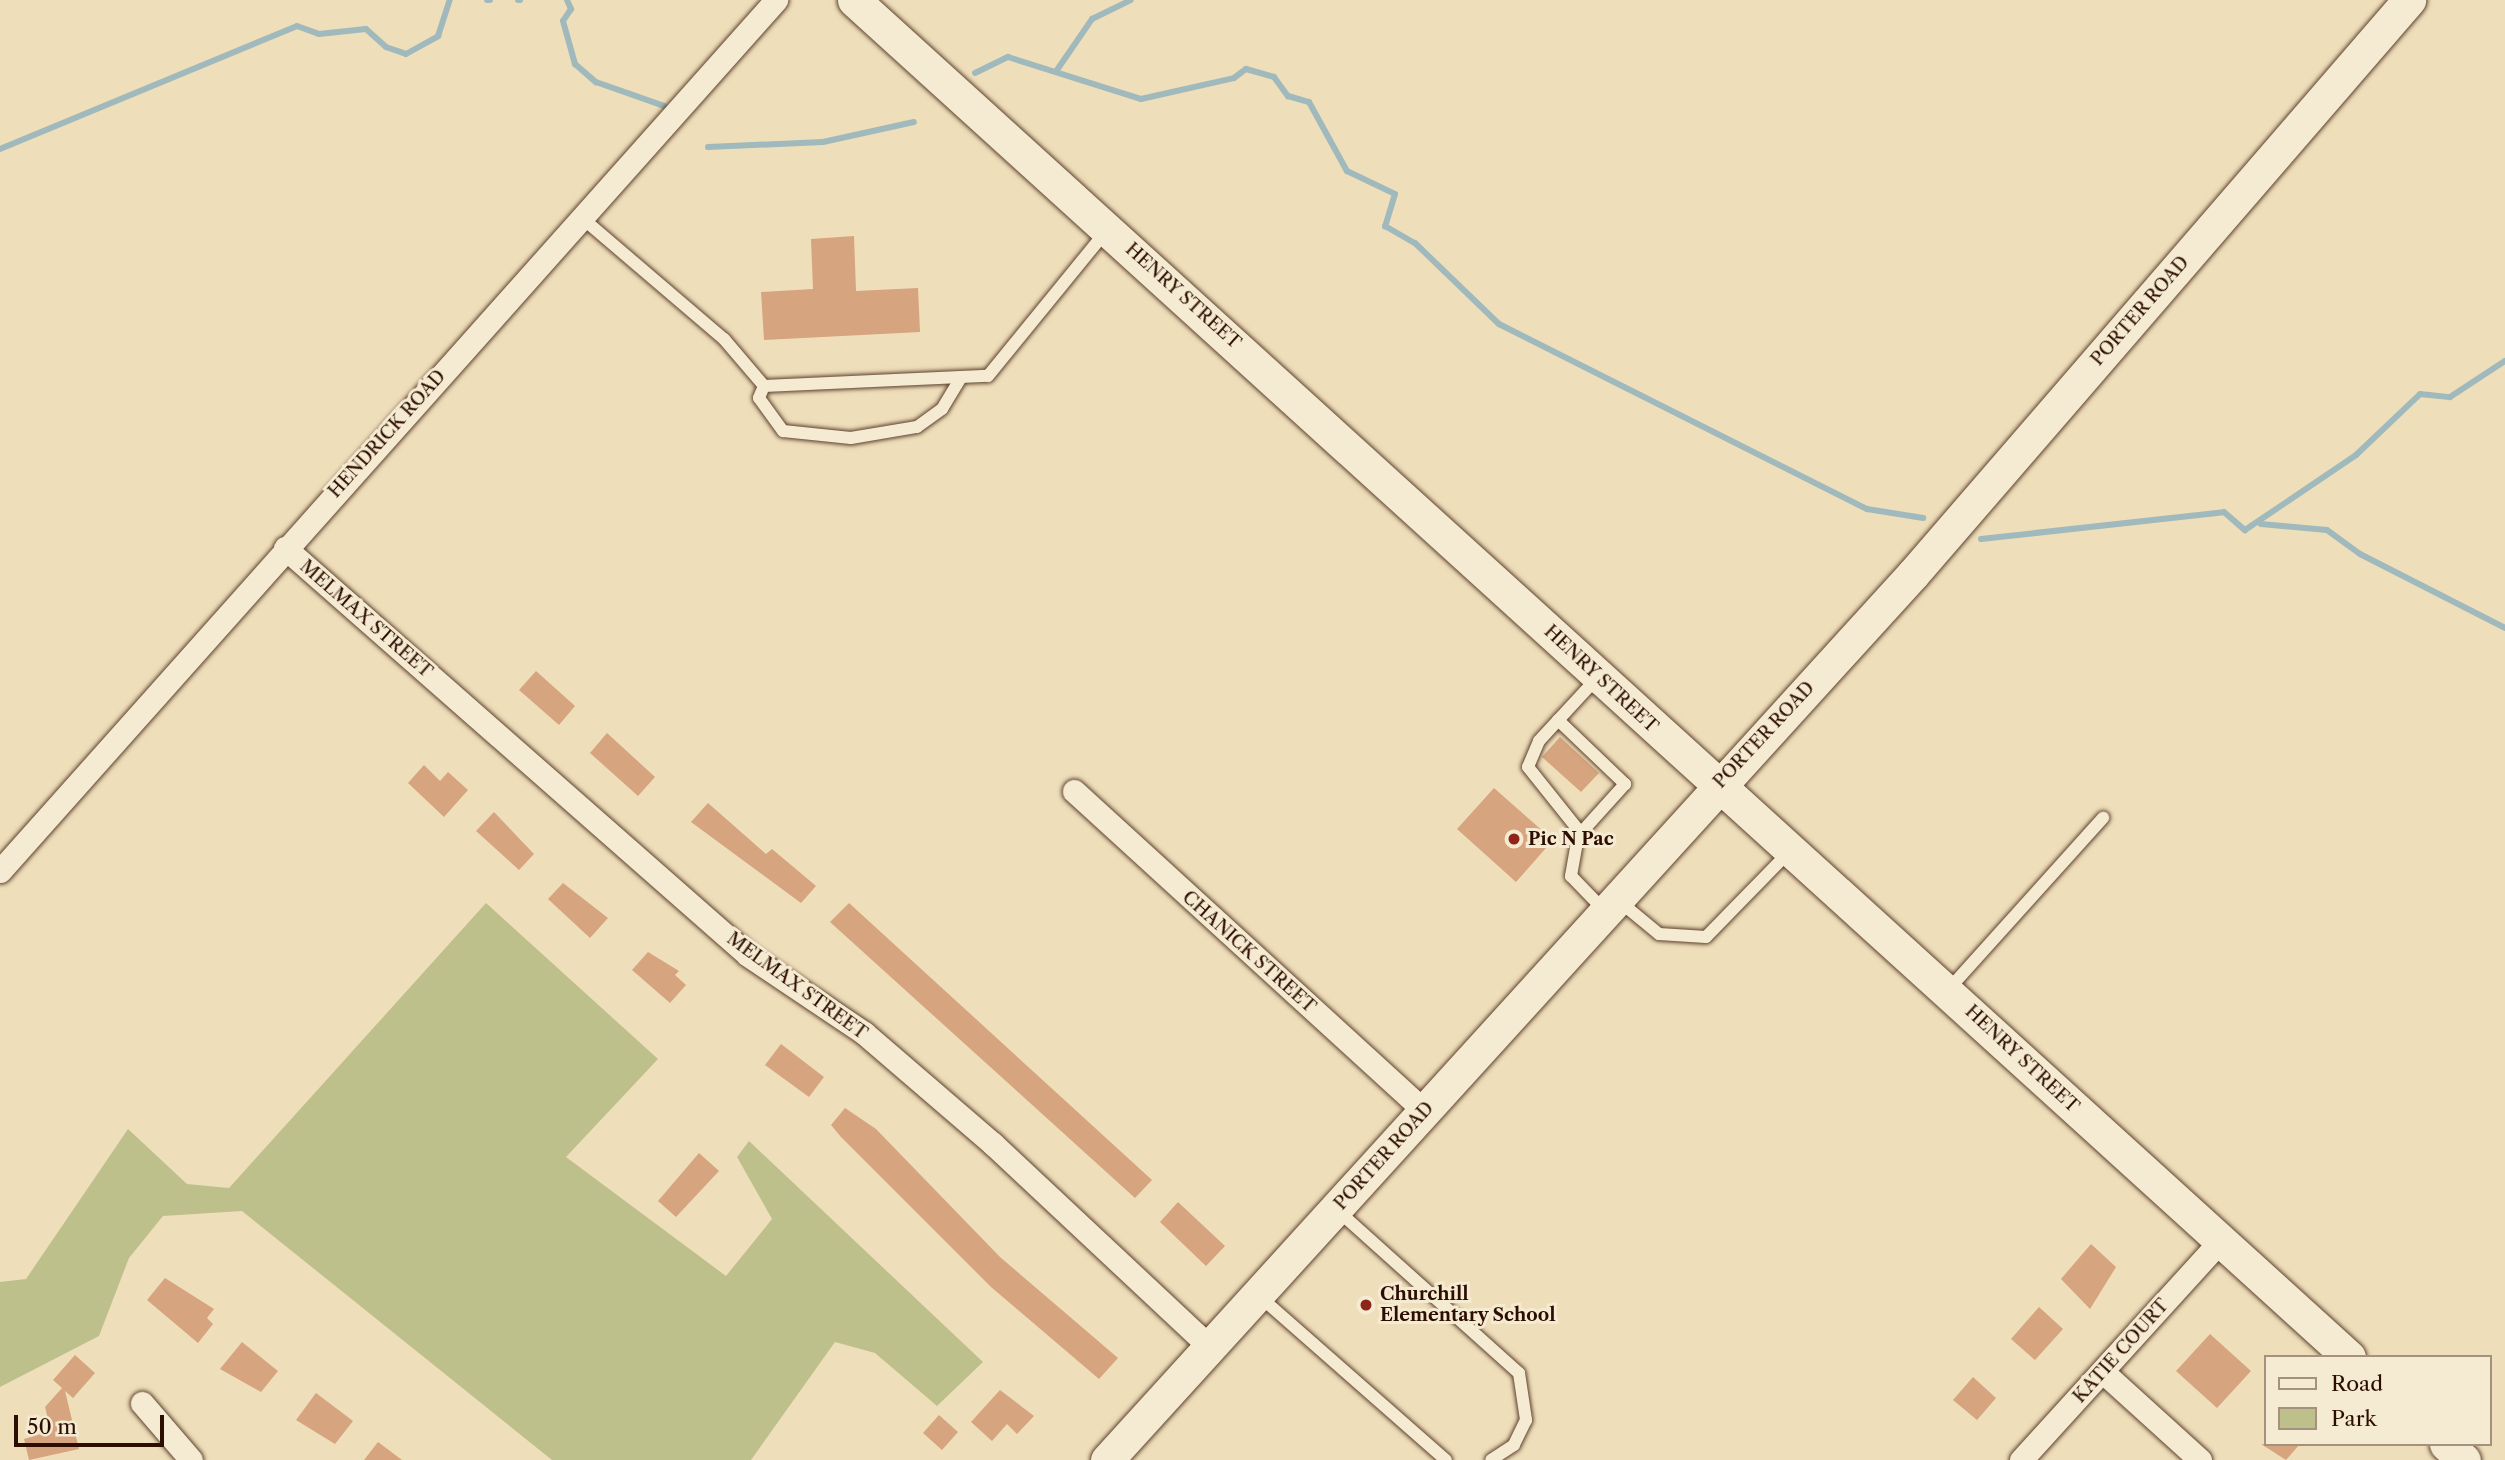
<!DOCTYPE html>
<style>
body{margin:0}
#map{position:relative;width:2505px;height:1460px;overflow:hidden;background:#efdeba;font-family:"Libre Caslon Text",serif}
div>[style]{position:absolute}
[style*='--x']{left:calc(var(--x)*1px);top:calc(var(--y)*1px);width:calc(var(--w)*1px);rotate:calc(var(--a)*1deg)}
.green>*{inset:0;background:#bec08c}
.stream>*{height:6px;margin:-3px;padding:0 3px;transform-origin:3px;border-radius:3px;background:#a0b9bc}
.building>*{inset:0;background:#d6a47f}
.roads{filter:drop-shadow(0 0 2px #5d422e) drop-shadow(0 0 2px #5d422e)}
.lane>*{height:12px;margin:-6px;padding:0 6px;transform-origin:6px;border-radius:6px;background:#f5ead2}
.street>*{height:23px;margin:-11.5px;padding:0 11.5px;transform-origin:11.5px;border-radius:11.5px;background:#f5ead2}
.secondary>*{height:33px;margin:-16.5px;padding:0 16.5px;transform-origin:16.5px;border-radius:16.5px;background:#f5ead2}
.dots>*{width:19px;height:19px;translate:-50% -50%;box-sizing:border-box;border:4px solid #f5ead2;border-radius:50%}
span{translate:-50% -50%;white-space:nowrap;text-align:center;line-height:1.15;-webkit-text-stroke:6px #f5ead2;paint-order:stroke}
.street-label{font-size:18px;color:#2c0e00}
.poi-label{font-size:18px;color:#2c0e00;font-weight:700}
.left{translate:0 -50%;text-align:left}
.legend{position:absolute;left:2264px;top:1355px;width:228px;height:91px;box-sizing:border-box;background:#f5ead2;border:2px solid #a5927e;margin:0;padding:9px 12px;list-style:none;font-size:21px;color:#2c0e00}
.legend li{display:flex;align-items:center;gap:14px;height:35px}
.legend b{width:35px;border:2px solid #a5927e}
.scale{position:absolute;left:14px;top:1415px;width:150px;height:32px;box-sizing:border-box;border:4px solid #2c0e00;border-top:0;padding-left:9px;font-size:21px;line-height:24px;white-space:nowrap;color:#2c0e00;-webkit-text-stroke:5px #f5ead2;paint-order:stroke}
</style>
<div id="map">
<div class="green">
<i style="clip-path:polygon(486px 903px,658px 1059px,566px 1157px,726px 1276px,772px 1219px,737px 1157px,749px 1141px,983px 1362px,937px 1406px,875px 1353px,835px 1342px,751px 1460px,552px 1460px,242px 1211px,163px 1216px,129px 1258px,99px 1336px,0 1387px,0 1282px,26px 1279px,128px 1129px,187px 1184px,229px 1188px)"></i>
</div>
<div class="stream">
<i style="--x:487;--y:0;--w:3;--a:0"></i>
<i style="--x:518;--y:0;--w:2;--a:0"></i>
<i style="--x:567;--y:0;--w:10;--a:66"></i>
<i style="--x:571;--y:9;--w:14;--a:124"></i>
<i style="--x:563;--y:21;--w:45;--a:74.4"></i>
<i style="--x:575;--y:64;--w:28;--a:41"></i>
<i style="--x:596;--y:82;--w:72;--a:19.4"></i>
<i style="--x:1057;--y:70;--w:62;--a:-55.5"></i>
<i style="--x:1092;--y:19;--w:43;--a:-26"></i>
<i style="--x:975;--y:73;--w:37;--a:-26"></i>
<i style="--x:1008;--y:57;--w:139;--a:17.5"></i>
<i style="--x:1141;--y:99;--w:95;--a:-12.7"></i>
<i style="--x:1234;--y:78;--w:15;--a:-37"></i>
<i style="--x:1246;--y:69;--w:29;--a:16"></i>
<i style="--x:1274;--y:77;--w:24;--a:54"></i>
<i style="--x:1288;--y:96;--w:22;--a:16"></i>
<i style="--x:1309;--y:102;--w:79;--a:61.2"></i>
<i style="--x:1347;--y:171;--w:53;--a:25.6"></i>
<i style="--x:1395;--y:194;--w:34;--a:107"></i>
<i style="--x:1385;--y:226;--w:34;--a:30"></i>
<i style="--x:1415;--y:243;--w:117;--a:44"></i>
<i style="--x:1499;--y:324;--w:412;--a:26.7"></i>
<i style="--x:1867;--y:509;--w:57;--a:9.1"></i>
<i style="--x:708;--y:147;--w:115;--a:-2.5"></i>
<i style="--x:823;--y:142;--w:93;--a:-12.4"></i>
<i style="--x:0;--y:149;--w:321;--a:-22.5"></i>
<i style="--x:297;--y:26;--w:23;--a:20"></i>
<i style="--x:319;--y:34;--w:47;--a:-6.1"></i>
<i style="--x:366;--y:29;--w:27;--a:42"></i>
<i style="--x:386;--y:47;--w:21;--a:19"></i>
<i style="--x:406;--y:54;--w:37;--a:-29"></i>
<i style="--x:438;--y:36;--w:38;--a:-72"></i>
<i style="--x:2261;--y:524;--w:66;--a:5.2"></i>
<i style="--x:2327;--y:530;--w:41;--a:36"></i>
<i style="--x:2360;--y:554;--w:163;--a:27"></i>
<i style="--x:1981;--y:539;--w:244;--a:-6.3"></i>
<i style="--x:2224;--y:512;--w:28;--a:41"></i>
<i style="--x:2245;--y:530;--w:134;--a:-34"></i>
<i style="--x:2356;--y:455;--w:88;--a:-43.6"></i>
<i style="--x:2420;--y:394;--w:30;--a:6"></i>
<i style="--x:2450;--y:397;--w:66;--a:-33.2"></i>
</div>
<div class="building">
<i style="clip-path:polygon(854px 236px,856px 291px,918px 288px,920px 332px,764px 340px,761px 292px,813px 289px,811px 239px)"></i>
<i style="clip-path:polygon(536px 671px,575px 706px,559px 725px,519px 690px)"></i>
<i style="clip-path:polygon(607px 733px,655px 777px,638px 796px,590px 753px)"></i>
<i style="clip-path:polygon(1560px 737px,1599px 773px,1581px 792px,1542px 757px)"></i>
<i style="clip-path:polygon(424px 765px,440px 781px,448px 772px,468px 790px,444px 817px,408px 783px)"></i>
<i style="clip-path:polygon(1494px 788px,1553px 840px,1516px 882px,1457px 829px)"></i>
<i style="clip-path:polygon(708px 803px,766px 854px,772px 849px,816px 886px,801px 903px,691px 822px)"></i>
<i style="clip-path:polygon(494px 812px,534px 854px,519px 870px,476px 831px)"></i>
<i style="clip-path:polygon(563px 883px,608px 918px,590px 938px,548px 899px)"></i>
<i style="clip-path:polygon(849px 903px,1152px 1180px,1135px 1198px,830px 922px)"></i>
<i style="clip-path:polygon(648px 952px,679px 971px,675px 975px,686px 985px,670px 1003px,632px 970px)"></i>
<i style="clip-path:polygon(781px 1044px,824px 1077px,809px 1097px,765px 1065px)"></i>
<i style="clip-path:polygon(845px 1108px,876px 1129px,1000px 1257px,1118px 1358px,1099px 1379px,991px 1287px,841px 1137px,831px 1125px)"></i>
<i style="clip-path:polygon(699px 1153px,719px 1171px,676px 1217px,658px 1201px)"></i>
<i style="clip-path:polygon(1178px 1202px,1225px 1246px,1206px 1266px,1160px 1222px)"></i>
<i style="clip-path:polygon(2091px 1244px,2116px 1267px,2090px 1309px,2061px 1279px)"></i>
<i style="clip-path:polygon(165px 1278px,214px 1309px,207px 1318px,213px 1324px,198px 1343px,147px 1300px)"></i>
<i style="clip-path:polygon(2039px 1307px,2063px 1329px,2035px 1360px,2011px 1339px)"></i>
<i style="clip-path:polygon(2210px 1334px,2251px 1371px,2217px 1408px,2176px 1371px)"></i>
<i style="clip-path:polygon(242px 1342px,278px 1371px,261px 1392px,220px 1369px)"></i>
<i style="clip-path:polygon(75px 1355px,95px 1373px,73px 1398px,65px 1391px,79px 1449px,29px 1460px,24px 1439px,51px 1431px,45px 1407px,62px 1388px,53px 1380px)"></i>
<i style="clip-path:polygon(1973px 1377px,1996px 1398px,1977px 1420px,1953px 1400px)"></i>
<i style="clip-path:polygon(1000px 1390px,1034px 1416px,1017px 1434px,1007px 1424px,992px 1441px,971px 1422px)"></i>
<i style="clip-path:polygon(316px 1393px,353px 1421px,335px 1444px,296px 1420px)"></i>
<i style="clip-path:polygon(939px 1415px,958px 1432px,942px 1450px,923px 1433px)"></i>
<i style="clip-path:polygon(378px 1442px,402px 1460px,364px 1460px)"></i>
<i style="clip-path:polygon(2261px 1444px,2300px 1444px,2286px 1460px)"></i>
</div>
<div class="roads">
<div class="lane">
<i style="--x:581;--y:217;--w:188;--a:40.5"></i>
<i style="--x:724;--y:339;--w:62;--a:49.6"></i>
<i style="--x:764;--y:386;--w:224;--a:-2.6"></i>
<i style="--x:988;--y:376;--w:188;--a:-50.8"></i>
<i style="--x:764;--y:386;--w:13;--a:113"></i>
<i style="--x:759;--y:398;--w:41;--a:54"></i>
<i style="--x:783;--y:431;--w:68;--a:5.9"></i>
<i style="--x:851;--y:438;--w:67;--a:-9.5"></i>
<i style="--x:917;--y:427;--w:31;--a:-36"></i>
<i style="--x:942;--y:409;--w:37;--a:-59"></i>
<i style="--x:1598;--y:677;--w:87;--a:132.7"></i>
<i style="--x:1539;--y:741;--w:28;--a:113"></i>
<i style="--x:1528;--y:767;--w:82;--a:51.4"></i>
<i style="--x:1579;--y:831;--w:46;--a:100.1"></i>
<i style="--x:1571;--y:876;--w:47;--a:45.9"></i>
<i style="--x:1558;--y:720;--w:93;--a:43.7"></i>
<i style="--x:1625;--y:784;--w:67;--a:132"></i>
<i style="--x:1619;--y:901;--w:52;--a:39.5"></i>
<i style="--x:1659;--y:934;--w:47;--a:3.7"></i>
<i style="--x:1706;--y:937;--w:120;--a:-45.7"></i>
<i style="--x:1948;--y:990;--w:232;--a:-48"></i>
<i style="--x:1336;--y:1209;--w:246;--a:41.9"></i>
<i style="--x:1519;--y:1373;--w:48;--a:81.5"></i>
<i style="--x:1526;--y:1420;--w:28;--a:116"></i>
<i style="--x:1514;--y:1445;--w:27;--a:147"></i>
<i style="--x:1258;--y:1295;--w:250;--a:41.3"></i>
</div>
<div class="street">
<i style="--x:285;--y:548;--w:616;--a:41.32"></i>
<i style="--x:748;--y:955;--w:140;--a:33.9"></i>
<i style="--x:864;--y:1033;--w:170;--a:40.7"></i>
<i style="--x:993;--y:1144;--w:297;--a:43.1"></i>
<i style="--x:1074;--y:791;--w:476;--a:42.4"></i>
<i style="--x:0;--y:871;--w:1167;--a:-48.3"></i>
<i style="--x:2103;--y:1372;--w:131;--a:42.2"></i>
<i style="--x:142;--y:1403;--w:75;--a:49.3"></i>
<i style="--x:2021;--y:1460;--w:296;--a:-47.7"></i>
</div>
<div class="secondary">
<i style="--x:854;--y:0;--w:2019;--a:42.23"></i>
<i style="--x:2446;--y:1444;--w:24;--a:42"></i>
<i style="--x:1107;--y:1460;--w:1198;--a:-47.71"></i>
<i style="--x:1913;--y:574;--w:759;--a:-49.17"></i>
</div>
</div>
<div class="dots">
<i style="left:1514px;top:839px;background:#8f2418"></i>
<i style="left:1366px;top:1305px;background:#8f2418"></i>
</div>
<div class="street-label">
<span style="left:1183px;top:296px;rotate:42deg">HENRY STREET</span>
<span style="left:2140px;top:311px;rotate:-49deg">PORTER ROAD</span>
<span style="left:387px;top:434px;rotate:-48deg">HENDRICK ROAD</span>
<span style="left:366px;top:619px;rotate:41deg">MELMAX STREET</span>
<span style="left:1601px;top:679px;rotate:43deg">HENRY STREET</span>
<span style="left:1764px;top:735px;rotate:-47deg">PORTER ROAD</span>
<span style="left:1249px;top:952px;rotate:42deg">CHANICK STREET</span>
<span style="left:797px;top:986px;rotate:36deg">MELMAX STREET</span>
<span style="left:2022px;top:1059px;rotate:43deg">HENRY STREET</span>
<span style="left:1384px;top:1156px;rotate:-48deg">PORTER ROAD</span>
<span style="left:2121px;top:1351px;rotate:-48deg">KATIE COURT</span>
</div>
<div class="poi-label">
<span class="left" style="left:1528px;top:839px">Pic N Pac</span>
<span class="left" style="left:1380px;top:1305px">Churchill<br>Elementary School</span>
</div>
<ul class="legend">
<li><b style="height:9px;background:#f5ead2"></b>Road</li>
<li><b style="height:19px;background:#bec08c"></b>Park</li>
</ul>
<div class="scale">50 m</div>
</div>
